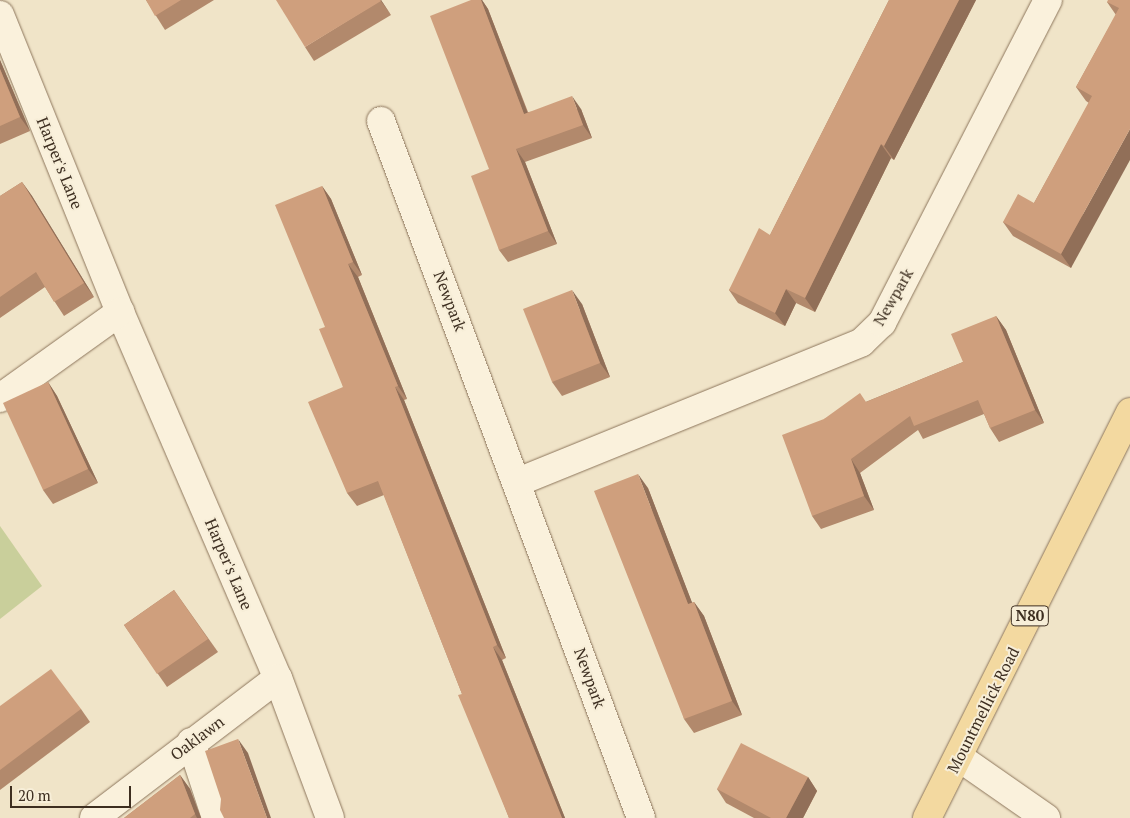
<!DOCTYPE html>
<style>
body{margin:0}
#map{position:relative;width:1130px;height:818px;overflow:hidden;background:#f0e4c8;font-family:"PT Serif",serif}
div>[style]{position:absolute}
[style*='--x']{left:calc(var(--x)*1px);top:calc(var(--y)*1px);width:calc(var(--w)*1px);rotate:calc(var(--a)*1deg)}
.green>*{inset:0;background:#c9cf9b}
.roads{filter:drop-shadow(0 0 1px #8d765c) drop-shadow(0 0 1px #8d765c)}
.minor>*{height:28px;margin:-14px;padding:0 14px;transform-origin:14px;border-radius:14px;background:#faf1dc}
.major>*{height:28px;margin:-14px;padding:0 14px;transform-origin:14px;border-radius:14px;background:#f3d9a0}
.wall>*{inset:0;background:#b2896c}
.shaded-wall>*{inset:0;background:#916f58}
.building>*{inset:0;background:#cf9f7d}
span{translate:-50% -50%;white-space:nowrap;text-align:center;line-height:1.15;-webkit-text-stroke:4px #f7eed8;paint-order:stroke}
.shield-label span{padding:1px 4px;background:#f7eed8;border:1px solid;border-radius:4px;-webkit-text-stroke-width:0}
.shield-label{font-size:15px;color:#3d2e20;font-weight:700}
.street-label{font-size:16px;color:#3d2e20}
.scale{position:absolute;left:10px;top:786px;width:121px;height:22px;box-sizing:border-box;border:2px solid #3d2e20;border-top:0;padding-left:6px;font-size:15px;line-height:18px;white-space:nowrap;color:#3d2e20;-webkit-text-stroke:4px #f7eed8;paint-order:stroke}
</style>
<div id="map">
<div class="green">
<i style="clip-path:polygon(0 526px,42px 586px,0 619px)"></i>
</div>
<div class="roads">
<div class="minor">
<i style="--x:0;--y:15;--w:320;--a:68"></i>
<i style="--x:120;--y:312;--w:399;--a:66.7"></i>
<i style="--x:278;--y:678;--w:149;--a:69.6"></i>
<i style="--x:381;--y:121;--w:744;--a:69.54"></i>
<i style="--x:0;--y:398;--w:148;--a:-35.6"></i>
<i style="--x:518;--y:482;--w:371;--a:-22.1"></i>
<i style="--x:862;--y:342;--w:28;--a:-44"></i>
<i style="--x:882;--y:323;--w:363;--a:-62.8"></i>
<i style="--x:191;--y:742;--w:80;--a:71.8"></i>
<i style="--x:960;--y:758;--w:105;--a:34.9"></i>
<i style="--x:94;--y:818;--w:231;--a:-37.3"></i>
</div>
<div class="major">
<i style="--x:927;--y:818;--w:454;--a:-63.4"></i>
</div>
</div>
<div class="wall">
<i style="clip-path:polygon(146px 0,214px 0,165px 30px)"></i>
<i style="clip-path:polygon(381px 0,391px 15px,314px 61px,305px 47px)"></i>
<i style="clip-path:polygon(471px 0,482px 0,488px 9px,528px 112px,581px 109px,592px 138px,525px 162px,557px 244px,508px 262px,499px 250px)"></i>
<i style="clip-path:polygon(889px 0,976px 0,894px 160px,891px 158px,815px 312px,796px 303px,785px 326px,738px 303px,729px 290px,770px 235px)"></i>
<i style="clip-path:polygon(1130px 0,1071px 268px,1013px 236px,1003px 222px,1034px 203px,1089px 103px,1086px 101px,1076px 87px,1116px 15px,1107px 2px)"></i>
<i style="clip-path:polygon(0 60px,30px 131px,0 144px)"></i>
<i style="clip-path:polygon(22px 182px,32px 196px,94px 297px,64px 316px,45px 287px,0 318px,0 196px)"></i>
<i style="clip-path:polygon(322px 186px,331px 199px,362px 275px,358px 277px,407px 399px,404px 400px,506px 658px,502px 660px,565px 818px,509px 818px,462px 694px,384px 495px,357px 506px,347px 493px,343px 387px)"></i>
<i style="clip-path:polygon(582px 304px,610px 377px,562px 396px,552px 382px)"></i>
<i style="clip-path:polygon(996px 316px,1006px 330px,1044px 423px,999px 442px,990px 428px,984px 414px,923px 439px,918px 430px,860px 473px,874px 510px,821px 529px,812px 516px,824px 419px,963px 362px)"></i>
<i style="clip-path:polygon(48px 382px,57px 396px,98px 483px,53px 504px,43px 490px)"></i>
<i style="clip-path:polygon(648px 488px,692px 603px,694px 602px,704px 616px,742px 715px,694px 733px,684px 719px)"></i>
<i style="clip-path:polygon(174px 590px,218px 652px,167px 687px,124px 625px)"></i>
<i style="clip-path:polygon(0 706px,81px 709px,90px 722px,0 790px)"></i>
<i style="clip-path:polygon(180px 775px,190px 789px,201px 818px,124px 818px)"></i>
<i style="clip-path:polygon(808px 777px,817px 791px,803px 818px,754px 818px,726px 803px,717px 789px)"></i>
</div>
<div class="shaded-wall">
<i style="clip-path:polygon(380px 0,381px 0,391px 15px,381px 1px)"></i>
<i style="clip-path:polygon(481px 0,482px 0,488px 9px,533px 127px,524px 114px)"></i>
<i style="clip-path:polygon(959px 0,976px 0,894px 160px,884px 146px)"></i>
<i style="clip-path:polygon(0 60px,30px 131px,20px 117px,0 69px)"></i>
<i style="clip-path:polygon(572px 96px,581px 109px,592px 138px,583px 125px)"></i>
<i style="clip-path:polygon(1130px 129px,1130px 160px,1071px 268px,1061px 254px)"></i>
<i style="clip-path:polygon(881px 144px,891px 158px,815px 312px,805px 298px)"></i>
<i style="clip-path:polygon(516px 149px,525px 162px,557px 244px,548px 231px)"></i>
<i style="clip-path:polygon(22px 182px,32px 196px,94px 297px,84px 283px)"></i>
<i style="clip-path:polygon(322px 186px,331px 199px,362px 275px,353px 262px)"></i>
<i style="clip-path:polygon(348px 264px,358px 277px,407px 399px,398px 386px)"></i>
<i style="clip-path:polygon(786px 289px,796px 303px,785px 326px,775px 313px)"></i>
<i style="clip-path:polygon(572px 290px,582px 304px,610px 377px,600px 363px)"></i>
<i style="clip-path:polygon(996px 316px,1006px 330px,1044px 423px,1035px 410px)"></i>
<i style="clip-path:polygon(48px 382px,57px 396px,98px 483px,88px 469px)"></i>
<i style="clip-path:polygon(395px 387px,404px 400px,506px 658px,497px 645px)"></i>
<i style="clip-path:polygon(851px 459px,860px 473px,874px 510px,864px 496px)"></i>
<i style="clip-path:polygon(638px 474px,648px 488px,698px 618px,688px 604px)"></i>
<i style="clip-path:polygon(694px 602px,704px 616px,742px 715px,732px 701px)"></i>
<i style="clip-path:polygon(493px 647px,502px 660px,565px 818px,562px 818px)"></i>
<i style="clip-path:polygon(238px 739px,248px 753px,271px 818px,267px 818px)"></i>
<i style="clip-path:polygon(180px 775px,190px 789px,201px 818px,197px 818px,195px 814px)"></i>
<i style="clip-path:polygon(808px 777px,817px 791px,803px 818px,786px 818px)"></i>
</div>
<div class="building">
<i style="clip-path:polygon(146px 0,181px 0,155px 16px)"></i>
<i style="clip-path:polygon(276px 0,380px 0,381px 1px,305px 47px)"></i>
<i style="clip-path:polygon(471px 0,481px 0,524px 114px,572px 96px,583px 125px,516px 149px,548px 231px,499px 250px,471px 176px,489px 169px,430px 16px)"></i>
<i style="clip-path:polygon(889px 0,959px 0,884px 146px,881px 144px,805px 298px,786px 289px,775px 313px,729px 290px,759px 228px,770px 235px)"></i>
<i style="clip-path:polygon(1108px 0,1130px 0,1130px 129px,1061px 254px,1003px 222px,1018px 194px,1034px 203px,1092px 96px,1076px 87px,1119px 8px,1107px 2px)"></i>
<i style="clip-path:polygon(0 69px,20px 117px,0 126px)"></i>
<i style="clip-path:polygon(22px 182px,84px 283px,54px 302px,36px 272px,0 297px,0 196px)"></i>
<i style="clip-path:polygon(322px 186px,353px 262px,348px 264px,398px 386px,395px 387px,497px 645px,493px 647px,562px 818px,509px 818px,458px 695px,462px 694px,378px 481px,347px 493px,308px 402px,343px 387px,319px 329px,325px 327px,275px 205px)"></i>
<i style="clip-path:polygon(572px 290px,600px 363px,552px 382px,523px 309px)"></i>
<i style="clip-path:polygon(996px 316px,1035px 410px,990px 428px,978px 400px,914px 426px,910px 416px,851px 459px,864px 496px,812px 516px,782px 435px,824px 419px,860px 393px,866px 402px,963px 362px,951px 334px)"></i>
<i style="clip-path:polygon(48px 382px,88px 469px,43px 490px,3px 403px)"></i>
<i style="clip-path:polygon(638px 474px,688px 604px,694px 602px,732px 701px,684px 719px,594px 491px)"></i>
<i style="clip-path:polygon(174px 590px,208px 639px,157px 674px,124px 625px)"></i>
<i style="clip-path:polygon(51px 669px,81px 709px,0 770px,0 706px)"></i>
<i style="clip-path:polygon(238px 739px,267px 818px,224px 818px,220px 810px,221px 799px,205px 751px)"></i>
<i style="clip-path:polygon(741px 743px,808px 777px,786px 818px,771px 818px,717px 789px)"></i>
<i style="clip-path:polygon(180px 775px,195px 814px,190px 818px,124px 818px)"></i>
</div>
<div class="shield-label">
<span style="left:1030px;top:616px">N80</span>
</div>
<div class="street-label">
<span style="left:60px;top:163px;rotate:68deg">Harper's Lane</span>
<span style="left:893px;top:297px;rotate:-60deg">Newpark</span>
<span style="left:450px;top:301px;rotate:69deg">Newpark</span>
<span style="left:229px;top:564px;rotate:67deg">Harper's Lane</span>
<span style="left:590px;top:678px;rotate:70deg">Newpark</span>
<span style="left:983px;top:710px;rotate:-63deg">Mountmellick Road</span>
<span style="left:197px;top:738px;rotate:-37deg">Oaklawn</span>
</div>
<div class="scale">20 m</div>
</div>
